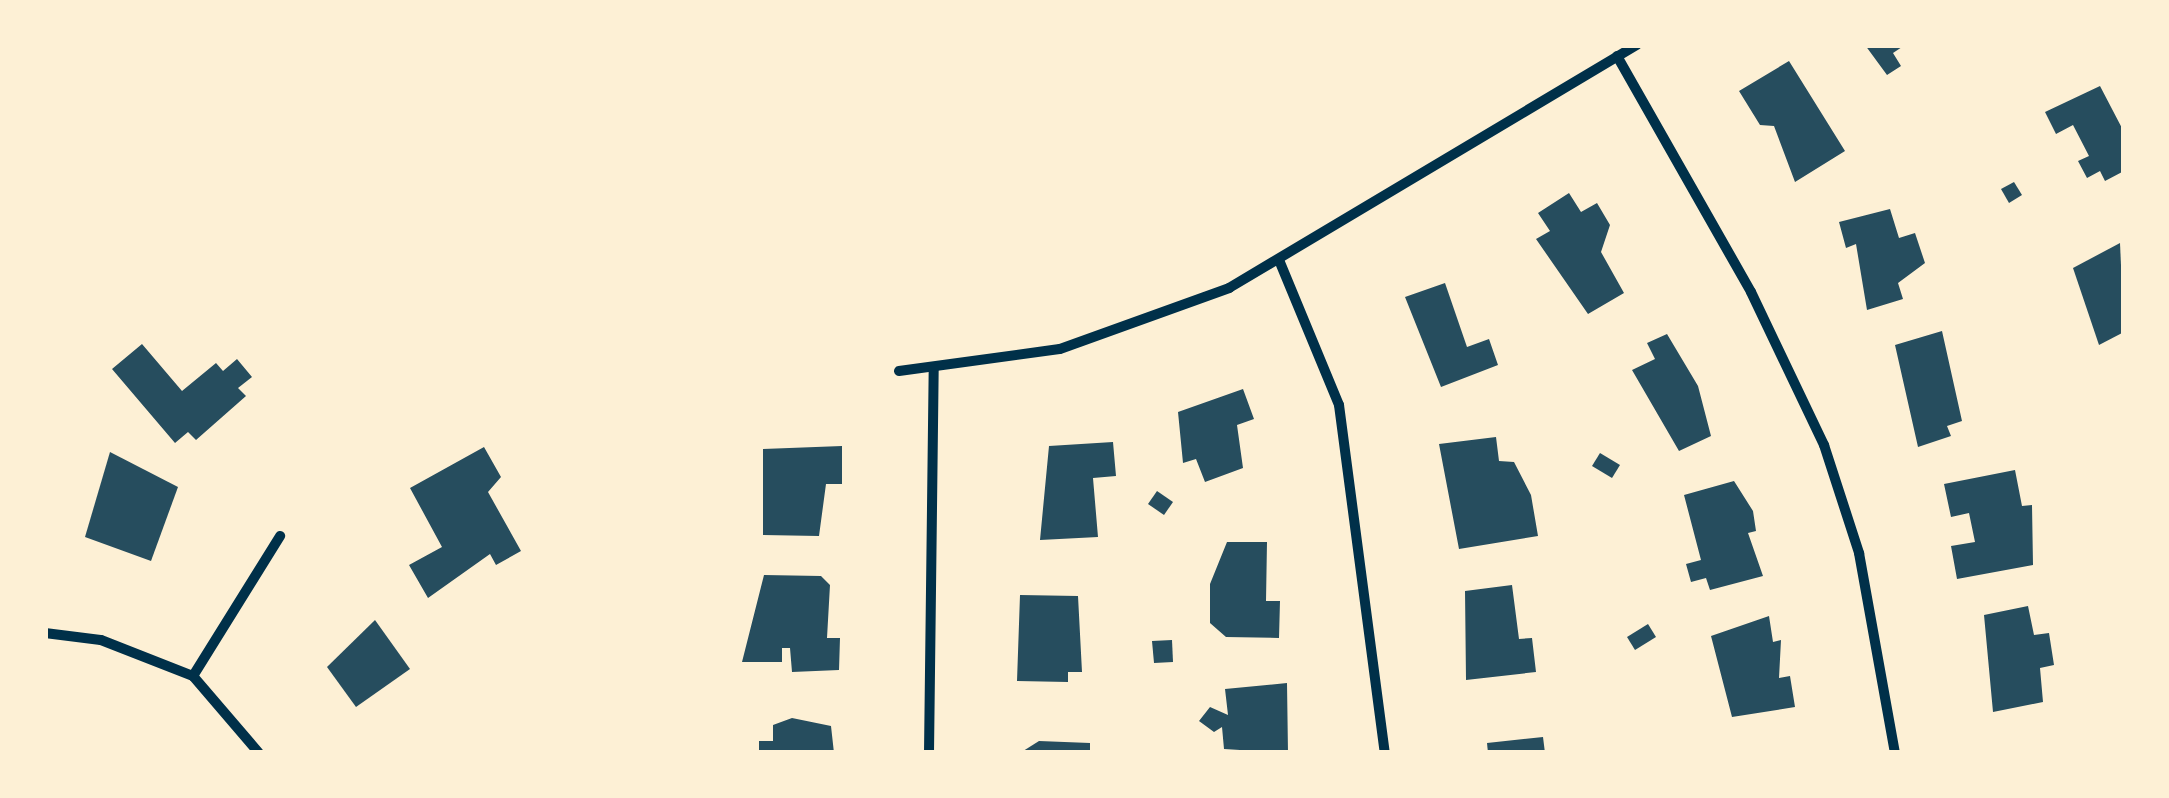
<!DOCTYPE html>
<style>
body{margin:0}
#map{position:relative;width:2169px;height:798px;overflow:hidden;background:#fdf0d5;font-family:"Varela Round",sans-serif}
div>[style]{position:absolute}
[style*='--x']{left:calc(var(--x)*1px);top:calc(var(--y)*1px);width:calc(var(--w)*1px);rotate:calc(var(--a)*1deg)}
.building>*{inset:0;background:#264d5e}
.minor>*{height:10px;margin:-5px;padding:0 5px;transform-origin:5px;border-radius:5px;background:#003049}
span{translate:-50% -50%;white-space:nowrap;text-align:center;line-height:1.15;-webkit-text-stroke:8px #fdf0d5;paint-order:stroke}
.frame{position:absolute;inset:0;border:48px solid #fdf0d5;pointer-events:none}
</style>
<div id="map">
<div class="building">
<i style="clip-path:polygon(1865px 45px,1905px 45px,1893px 53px,1901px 66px,1887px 75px)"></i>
<i style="clip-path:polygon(1789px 61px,1845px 151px,1795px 182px,1774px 126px,1760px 125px,1739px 91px)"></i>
<i style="clip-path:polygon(2100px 86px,2124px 132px,2124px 171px,2105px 181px,2100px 171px,2087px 178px,2078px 161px,2089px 156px,2073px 125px,2056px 134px,2045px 112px)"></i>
<i style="clip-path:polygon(2014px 182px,2022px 195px,2009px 203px,2001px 189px)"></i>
<i style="clip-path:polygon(1569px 193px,1581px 212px,1597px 203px,1610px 225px,1601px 252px,1624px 293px,1588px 314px,1536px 239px,1550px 231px,1538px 213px)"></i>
<i style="clip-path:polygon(1890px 209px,1899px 238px,1915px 233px,1925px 263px,1898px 283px,1903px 299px,1867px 310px,1856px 244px,1846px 248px,1839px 222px)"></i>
<i style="clip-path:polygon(2120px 243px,2124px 332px,2099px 345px,2073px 268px)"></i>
<i style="clip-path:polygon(1445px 283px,1467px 347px,1489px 339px,1498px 365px,1441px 387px,1405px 297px)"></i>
<i style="clip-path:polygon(1942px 331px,1962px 421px,1947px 426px,1951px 436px,1918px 447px,1895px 345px)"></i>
<i style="clip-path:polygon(1667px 334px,1698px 386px,1711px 436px,1679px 451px,1632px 370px,1655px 359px,1647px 343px)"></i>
<i style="clip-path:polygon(142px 344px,182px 391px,216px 363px,223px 371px,237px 359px,252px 377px,238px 388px,246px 396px,196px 440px,188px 432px,175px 443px,112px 369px)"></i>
<i style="clip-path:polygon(1243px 389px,1254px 419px,1237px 425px,1243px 468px,1205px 482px,1196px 459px,1183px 463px,1178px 412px)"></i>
<i style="clip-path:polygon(1496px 437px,1499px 461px,1514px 462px,1531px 495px,1538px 536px,1459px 549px,1439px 444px)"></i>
<i style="clip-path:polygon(1113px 442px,1116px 476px,1093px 478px,1098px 537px,1040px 540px,1049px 446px)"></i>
<i style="clip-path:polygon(842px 446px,842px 484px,826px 484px,819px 536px,763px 535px,763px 449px)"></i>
<i style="clip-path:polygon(484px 447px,501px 477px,488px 492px,521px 551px,496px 565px,490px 554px,428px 598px,409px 565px,442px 547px,410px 488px)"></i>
<i style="clip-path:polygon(110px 452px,178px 487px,151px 561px,85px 537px)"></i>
<i style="clip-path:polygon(1600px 453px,1620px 465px,1612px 478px,1592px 466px)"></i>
<i style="clip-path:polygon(2015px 470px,2022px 506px,2032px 505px,2033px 565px,1957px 579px,1951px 546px,1975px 542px,1969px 513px,1951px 517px,1944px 484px)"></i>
<i style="clip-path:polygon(1734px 481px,1753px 511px,1756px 531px,1748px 533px,1763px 576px,1710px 590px,1706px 578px,1691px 582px,1686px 564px,1701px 560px,1684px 495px)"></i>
<i style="clip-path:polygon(1157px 491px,1173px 502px,1164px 515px,1148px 504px)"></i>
<i style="clip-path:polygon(1227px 542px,1267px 542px,1266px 601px,1280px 601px,1279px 638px,1226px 637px,1210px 623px,1210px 584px)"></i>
<i style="clip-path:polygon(764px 575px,821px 576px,830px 585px,827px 638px,840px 638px,839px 670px,792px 672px,790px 648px,782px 648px,782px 662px,742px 662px)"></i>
<i style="clip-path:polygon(1512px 585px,1519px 639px,1532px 638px,1536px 672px,1466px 680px,1465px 591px)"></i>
<i style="clip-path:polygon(1020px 595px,1078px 596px,1082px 672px,1068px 672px,1068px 682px,1017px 681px)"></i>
<i style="clip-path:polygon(2028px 606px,2034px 635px,2049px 633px,2054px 665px,2040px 668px,2043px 702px,1993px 712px,1984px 615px)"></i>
<i style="clip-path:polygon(1769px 616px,1773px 642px,1781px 640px,1779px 678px,1790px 676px,1795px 707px,1732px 717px,1711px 636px)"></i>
<i style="clip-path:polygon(375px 620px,410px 669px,356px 707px,327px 667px)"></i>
<i style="clip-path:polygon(1648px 624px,1656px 637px,1635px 650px,1627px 637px)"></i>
<i style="clip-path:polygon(1172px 640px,1173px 662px,1154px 663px,1152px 641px)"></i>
<i style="clip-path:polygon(1287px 683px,1288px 753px,1224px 749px,1222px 727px,1214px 732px,1199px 721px,1210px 707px,1228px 715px,1225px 689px)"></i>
<i style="clip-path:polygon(792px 718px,831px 726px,834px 753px,759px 753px,759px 741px,773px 741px,773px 725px)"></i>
<i style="clip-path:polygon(1543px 737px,1545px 753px,1488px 753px,1487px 743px)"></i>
<i style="clip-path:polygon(1039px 741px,1090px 743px,1090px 753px,1020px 753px)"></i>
</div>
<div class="minor">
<i style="--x:1617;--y:56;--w:271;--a:60.4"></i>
<i style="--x:1751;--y:292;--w:170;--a:64.5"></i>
<i style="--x:1824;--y:445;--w:114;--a:72"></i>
<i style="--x:1859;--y:553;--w:203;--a:79.8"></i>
<i style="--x:1279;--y:260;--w:157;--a:67.5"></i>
<i style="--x:1339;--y:405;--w:351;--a:82.5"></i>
<i style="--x:899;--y:371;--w:162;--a:-7.8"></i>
<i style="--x:1060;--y:349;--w:180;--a:-19.8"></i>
<i style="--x:1229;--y:288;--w:475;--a:-30.8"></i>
<i style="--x:45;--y:633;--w:56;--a:7.1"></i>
<i style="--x:101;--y:640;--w:99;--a:21.4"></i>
<i style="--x:193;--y:676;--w:101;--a:49.4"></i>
<i style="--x:193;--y:676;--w:165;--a:-58.1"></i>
<i style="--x:929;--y:753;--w:384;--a:-89.3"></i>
</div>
<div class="frame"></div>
</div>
